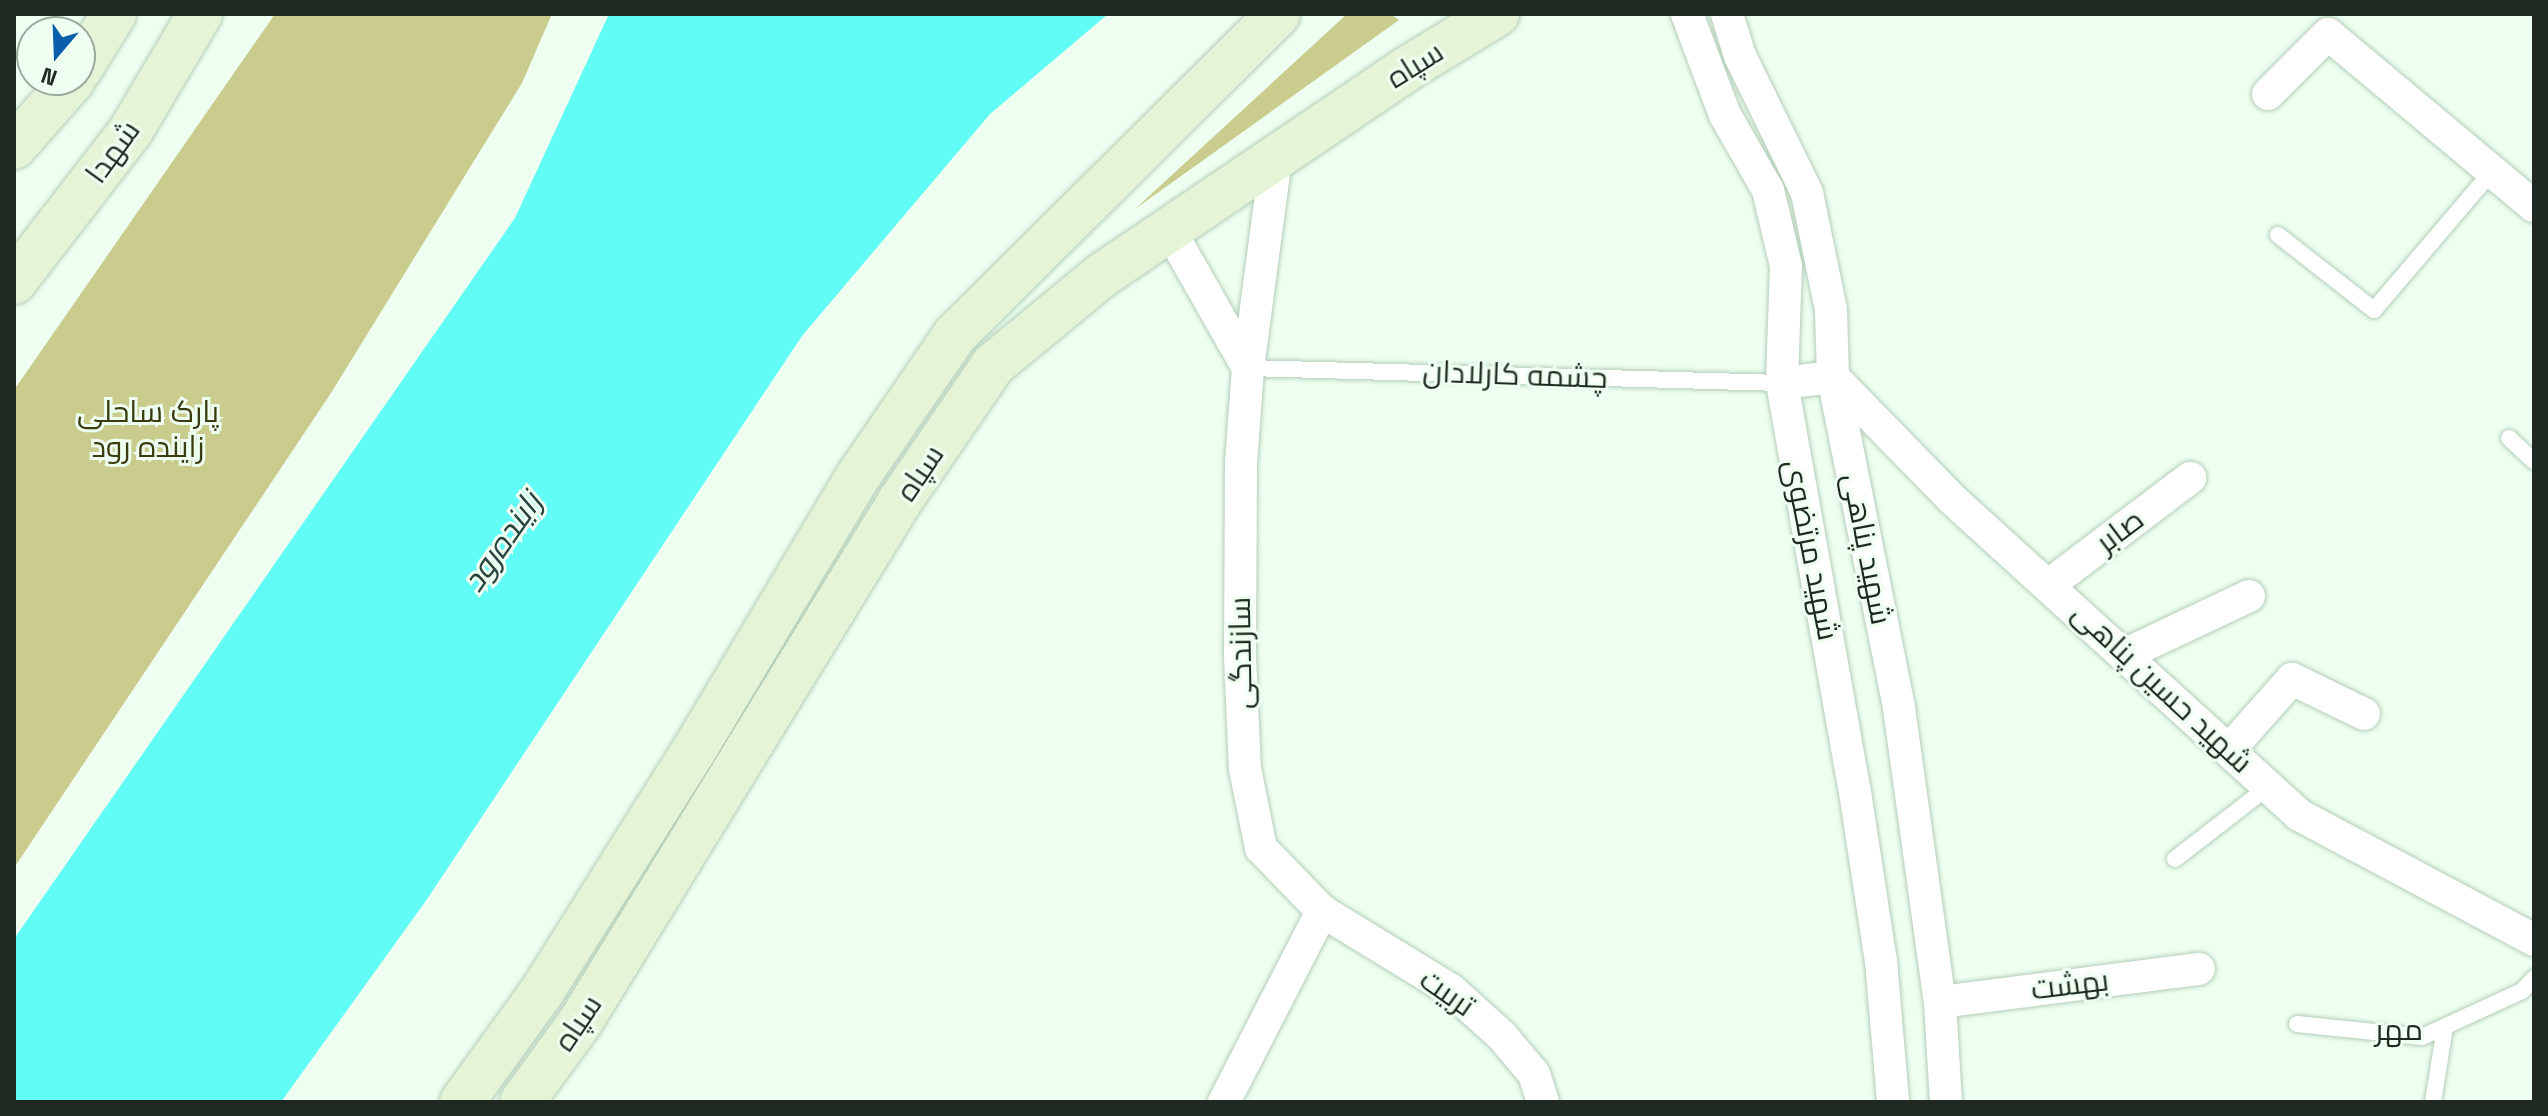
<!DOCTYPE html>
<meta charset="utf-8">
<style>
body{margin:0}
#map{position:relative;width:2548px;height:1116px;overflow:hidden;background:#eefff1;font-family:"Space Grotesk",Cairo,sans-serif}
div>[style]{position:absolute}
[style*='--x']{left:calc(var(--x)*1px);top:calc(var(--y)*1px);width:calc(var(--w)*1px);rotate:calc(var(--a)*1deg)}
.green>*{inset:0;background:#c9cc8d}
.water>*{inset:0;background:#62fcf7}
.roads{filter:drop-shadow(0 0 2px #b3ceb8) drop-shadow(0 0 2px #b3ceb8)}
.service>*{height:16px;margin:-8px;padding:0 8px;transform-origin:8px;border-radius:8px;background:#fff}
.minor>*{height:32px;margin:-16px;padding:0 16px;transform-origin:16px;border-radius:16px;background:#fff}
.secondary>*{height:44px;margin:-22px;padding:0 22px;transform-origin:22px;border-radius:22px;background:#e5f4d7}
span{translate:-50% -50%;white-space:nowrap;text-align:center;line-height:1.15;-webkit-text-stroke:6px #eefff1;paint-order:stroke}
.street-label{font-size:30px;color:#1f2921}
.park-label{font-size:30px;color:#3a3b0e}
.water-label{font-size:32px;color:#284240;font-style:italic}
.frame{position:absolute;inset:0;border:16px solid #1f2921;pointer-events:none}
.north{position:absolute;left:16px;top:16px;width:80px;height:80px;box-sizing:border-box;background:#eefff1;border:2px solid #9ba99e;border-radius:50%;rotate:199deg;font-size:22px;font-weight:700;line-height:32px;text-align:center;color:#1f2921}
.north::after{content:'';display:block;margin:auto;width:28px;height:36px;background:#0a5dab;clip-path:polygon(50% 0,100% 100%,50% 72%,0 100%)}
</style>
<div id="map">
<div class="green">
<i style="clip-path:polygon(275px 14px,552px 14px,522px 83px,331px 393px,14px 868px,14px 390px)"></i>
<i style="clip-path:polygon(1347px 14px,1391px 14px,1399px 20px,1135px 209px)"></i>
</div>
<div class="water">
<i style="clip-path:polygon(609px 14px,1108px 14px,990px 114px,802px 336px,425px 902px,281px 1102px,14px 1102px,14px 939px,515px 218px)"></i>
</div>
<div class="roads">
<div class="service">
<i style="--x:2278;--y:235;--w:122;--a:38"></i>
<i style="--x:2374;--y:310;--w:185;--a:-49.6"></i>
<i style="--x:1248;--y:368;--w:534;--a:1.61"></i>
<i style="--x:2509;--y:438;--w:34;--a:43"></i>
<i style="--x:2175;--y:859;--w:118;--a:-37.7"></i>
<i style="--x:2297;--y:1024;--w:126;--a:5.9"></i>
<i style="--x:2422;--y:1037;--w:110;--a:-24.7"></i>
<i style="--x:2522;--y:991;--w:18;--a:-47"></i>
<i style="--x:2433;--y:1102;--w:76;--a:-80.9"></i>
</div>
<div class="minor">
<i style="--x:1687;--y:14;--w:108;--a:69.4"></i>
<i style="--x:1725;--y:115;--w:86;--a:60.2"></i>
<i style="--x:1768;--y:190;--w:78;--a:76.7"></i>
<i style="--x:1786;--y:266;--w:117;--a:92"></i>
<i style="--x:1782;--y:383;--w:415;--a:79.9"></i>
<i style="--x:1855;--y:792;--w:171;--a:81.3"></i>
<i style="--x:1881;--y:961;--w:142;--a:85.1"></i>
<i style="--x:1727;--y:14;--w:44;--a:72.8"></i>
<i style="--x:1740;--y:56;--w:153;--a:63.9"></i>
<i style="--x:1807;--y:193;--w:119;--a:78.4"></i>
<i style="--x:1831;--y:310;--w:67;--a:88.3"></i>
<i style="--x:1833;--y:377;--w:338;--a:78.7"></i>
<i style="--x:1899;--y:708;--w:297;--a:82.1"></i>
<i style="--x:1940;--y:1002;--w:100;--a:86.6"></i>
<i style="--x:2268;--y:94;--w:85;--a:-45"></i>
<i style="--x:2328;--y:34;--w:268;--a:39.9"></i>
<i style="--x:1169;--y:229;--w:160;--a:60.4"></i>
<i style="--x:1248;--y:368;--w:213;--a:-82.4"></i>
<i style="--x:1248;--y:368;--w:95;--a:94.2"></i>
<i style="--x:1241;--y:463;--w:193;--a:90.3"></i>
<i style="--x:1240;--y:656;--w:113;--a:87.5"></i>
<i style="--x:1245;--y:769;--w:81;--a:78.6"></i>
<i style="--x:1261;--y:848;--w:88;--a:45.9"></i>
<i style="--x:1322;--y:911;--w:151;--a:31.5"></i>
<i style="--x:1451;--y:990;--w:69;--a:42"></i>
<i style="--x:1502;--y:1036;--w:50;--a:49.9"></i>
<i style="--x:1534;--y:1074;--w:29;--a:72"></i>
<i style="--x:1782;--y:383;--w:51;--a:-6.7"></i>
<i style="--x:1833;--y:377;--w:170;--a:45.7"></i>
<i style="--x:1952;--y:499;--w:469;--a:42.3"></i>
<i style="--x:2299;--y:815;--w:266;--a:28"></i>
<i style="--x:2050;--y:584;--w:176;--a:-37.1"></i>
<i style="--x:2126;--y:654;--w:136;--a:-25.2"></i>
<i style="--x:2229;--y:750;--w:95;--a:-48.4"></i>
<i style="--x:2292;--y:679;--w:80;--a:25.9"></i>
<i style="--x:1940;--y:1002;--w:261;--a:-7.3"></i>
<i style="--x:1224;--y:1102;--w:215;--a:-62.8"></i>
</div>
<div class="secondary">
<i style="--x:80;--y:69;--w:65;--a:-58.3"></i>
<i style="--x:14;--y:147;--w:89;--a:-48.6"></i>
<i style="--x:14;--y:282;--w:190;--a:-52.3"></i>
<i style="--x:130;--y:132;--w:137;--a:-59.3"></i>
<i style="--x:462;--y:1102;--w:135;--a:-54.1"></i>
<i style="--x:541;--y:993;--w:285;--a:-57.8"></i>
<i style="--x:693;--y:752;--w:323;--a:-59.1"></i>
<i style="--x:859;--y:475;--w:170;--a:-55.6"></i>
<i style="--x:955;--y:335;--w:455;--a:-44.8"></i>
<i style="--x:522;--y:1102;--w:100;--a:-53.9"></i>
<i style="--x:581;--y:1021;--w:610;--a:-58.47"></i>
<i style="--x:900;--y:501;--w:165;--a:-55.6"></i>
<i style="--x:993;--y:365;--w:140;--a:-39.5"></i>
<i style="--x:1101;--y:276;--w:367;--a:-34.1"></i>
<i style="--x:1405;--y:70;--w:108;--a:-31.3"></i>
</div>
</div>
<div class="street-label">
<span style="left:1415px;top:65px;rotate:-32deg">سپاه</span>
<span style="left:113px;top:152px;rotate:-54deg">شهدا</span>
<span style="left:1515px;top:375px;rotate:2deg">چشمه کارلادان</span>
<span style="left:920px;top:473px;rotate:-56deg">سپاه</span>
<span style="left:2120px;top:531px;rotate:-37deg">صابر</span>
<span style="left:1867px;top:549px;rotate:79deg">شهید پناهی</span>
<span style="left:1811px;top:550px;rotate:79deg">شهيد مرتضوی</span>
<span style="left:1241px;top:653px;rotate:-91deg">سازندگی</span>
<span style="left:2162px;top:688px;rotate:43deg">شهید حسین پناهی</span>
<span style="left:2070px;top:985px;rotate:-7deg">بهشت</span>
<span style="left:1447px;top:993px;rotate:35deg">تربیت</span>
<span style="left:578px;top:1023px;rotate:-56deg">سپاه</span>
<span style="left:2399px;top:1030px">مهر</span>
</div>
<div class="park-label">
<span style="left:148px;top:429px">پارک ساحلی<br>زاینده رود</span>
</div>
<div class="water-label">
<span style="left:502px;top:542px;rotate:-55deg">زاینده‌رود</span>
</div>
<div class="frame"></div>
<div class="north">N</div>
</div>
